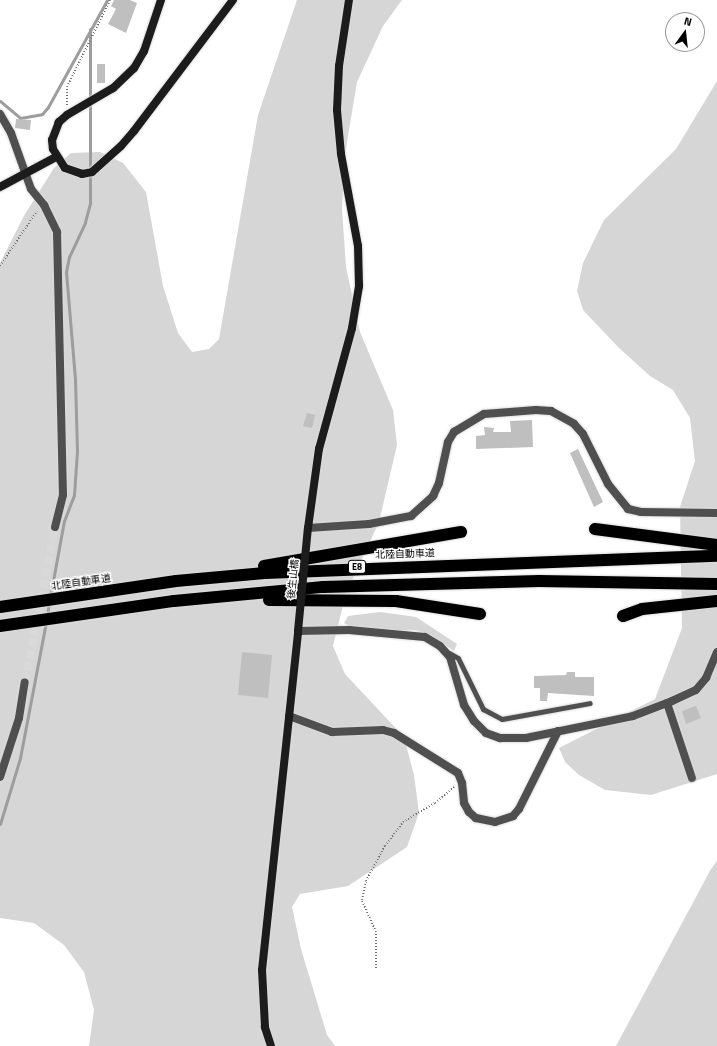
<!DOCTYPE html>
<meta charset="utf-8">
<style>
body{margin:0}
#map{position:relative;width:717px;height:1046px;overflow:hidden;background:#fff;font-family:"Titillium Web","Noto Sans JP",sans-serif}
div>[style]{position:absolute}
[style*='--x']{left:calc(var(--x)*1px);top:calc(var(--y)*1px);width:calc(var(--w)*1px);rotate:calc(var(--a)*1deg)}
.green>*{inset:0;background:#d6d6d6}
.stream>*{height:3px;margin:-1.5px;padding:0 1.5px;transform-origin:1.5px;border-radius:1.5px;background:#9d9d9d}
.building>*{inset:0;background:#bfbfbf}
.street-tunnel>*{height:8px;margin-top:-4px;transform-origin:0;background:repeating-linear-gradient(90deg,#d9d9d9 0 8px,transparent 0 12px)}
.path>*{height:2px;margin-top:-1px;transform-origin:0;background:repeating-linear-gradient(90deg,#717171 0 1px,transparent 0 3px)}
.roads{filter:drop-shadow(0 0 1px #dbdbdb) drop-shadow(0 0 1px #dbdbdb)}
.lane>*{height:5px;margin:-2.5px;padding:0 2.5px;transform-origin:2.5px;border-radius:2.5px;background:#4f4f4f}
.street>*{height:8px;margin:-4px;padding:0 4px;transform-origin:4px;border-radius:4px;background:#4f4f4f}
.secondary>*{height:8px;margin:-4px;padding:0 4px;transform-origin:4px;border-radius:4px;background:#1c1c1c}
.highway>*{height:12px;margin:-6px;padding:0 6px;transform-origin:6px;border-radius:6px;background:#000}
.secondary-bridge>*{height:8px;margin:-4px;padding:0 4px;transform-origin:4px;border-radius:4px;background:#1c1c1c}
span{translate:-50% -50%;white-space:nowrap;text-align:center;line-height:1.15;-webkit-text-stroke:3px #fff;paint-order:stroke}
.shield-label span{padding:1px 3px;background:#fff;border:1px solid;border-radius:3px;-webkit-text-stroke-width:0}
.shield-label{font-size:9px;color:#000;font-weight:700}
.street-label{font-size:10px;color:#000}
.north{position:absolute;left:665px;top:12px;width:40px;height:40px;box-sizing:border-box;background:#fff;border:1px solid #999;border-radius:50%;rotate:15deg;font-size:11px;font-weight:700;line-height:16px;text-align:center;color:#000}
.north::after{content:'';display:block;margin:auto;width:14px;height:18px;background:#000;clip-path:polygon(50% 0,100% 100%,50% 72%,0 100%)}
</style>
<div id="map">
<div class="green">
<i style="clip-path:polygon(297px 0,402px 0,383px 26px,357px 82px,345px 154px,342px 209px,346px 267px,360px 332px,393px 410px,397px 445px,379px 522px,346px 593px,333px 646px,345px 674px,404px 737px,414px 775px,419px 813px,407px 847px,348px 886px,300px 894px,292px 907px,301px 949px,327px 1035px,335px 1046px,89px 1046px,94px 1010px,84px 972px,64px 945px,34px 923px,0 918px,0 263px,25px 214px,54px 168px,71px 153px,100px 152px,123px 163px,146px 192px,163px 286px,178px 333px,192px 352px,209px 349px,219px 339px,258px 115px)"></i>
<i style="clip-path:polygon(717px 81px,717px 774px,651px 795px,605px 790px,579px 775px,565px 762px,559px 748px,655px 699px,682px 628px,680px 507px,695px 461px,690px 418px,673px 390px,650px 376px,618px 347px,583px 310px,577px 291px,583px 263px,604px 220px,676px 149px)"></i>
<i style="clip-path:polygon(380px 612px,416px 617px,457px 644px,454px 651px,431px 635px,415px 630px,388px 631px,351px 627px,344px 623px,348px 616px)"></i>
<i style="clip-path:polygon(717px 861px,717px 1046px,616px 1046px,711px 869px)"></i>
</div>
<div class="stream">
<i style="--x:0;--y:101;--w:26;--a:40"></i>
<i style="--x:20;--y:118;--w:22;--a:-10"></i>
<i style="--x:42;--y:114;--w:9;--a:-49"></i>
<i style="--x:48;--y:107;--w:122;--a:-61.1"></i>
<i style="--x:50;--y:597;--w:77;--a:-79.6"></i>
<i style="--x:64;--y:521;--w:28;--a:-69"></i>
<i style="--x:74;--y:495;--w:44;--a:-86.1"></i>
<i style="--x:77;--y:451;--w:72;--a:-91.6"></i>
<i style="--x:75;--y:379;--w:107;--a:-94.8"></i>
<i style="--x:66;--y:272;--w:15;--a:-79"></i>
<i style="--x:69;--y:257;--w:38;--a:-65"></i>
<i style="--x:85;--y:222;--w:20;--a:-75"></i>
<i style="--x:90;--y:203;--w:174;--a:-90"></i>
<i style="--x:47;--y:616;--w:14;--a:-82"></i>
<i style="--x:0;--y:824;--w:69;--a:-73.1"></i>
<i style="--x:20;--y:758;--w:138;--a:-79.2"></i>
</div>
<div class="building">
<i style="clip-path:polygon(114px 0,130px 0,137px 3px,126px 33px,108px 24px,116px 9px,111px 6px)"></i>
<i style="clip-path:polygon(97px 64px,105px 64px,105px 83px,97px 83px)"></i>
<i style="clip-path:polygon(16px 119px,31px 120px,30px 130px,15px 128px)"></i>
<i style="clip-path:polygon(307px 413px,315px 415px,312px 428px,303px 426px)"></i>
<i style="clip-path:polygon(532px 420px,533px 447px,476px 449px,476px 436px,485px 435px,484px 427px,494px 428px,493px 432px,511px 432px,510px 421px)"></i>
<i style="clip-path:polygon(578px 449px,603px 502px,594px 507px,570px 453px)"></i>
<i style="clip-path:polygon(242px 652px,272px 655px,268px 698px,238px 695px)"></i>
<i style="clip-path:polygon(567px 672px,575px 672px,575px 677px,594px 677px,594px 696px,548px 693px,547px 701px,540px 701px,540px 688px,534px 688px,534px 676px,566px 675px)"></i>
<i style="clip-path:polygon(696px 706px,701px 718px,686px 724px,682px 711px)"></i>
</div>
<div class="street-tunnel">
<i style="--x:25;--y:682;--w:158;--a:-79"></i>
</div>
<div class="path">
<i style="--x:67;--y:105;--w:18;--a:-90"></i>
<i style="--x:67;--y:87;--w:97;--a:-63.7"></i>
<i style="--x:0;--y:266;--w:66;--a:-56.1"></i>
<i style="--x:376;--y:968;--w:36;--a:-90"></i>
<i style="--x:376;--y:932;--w:35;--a:-114"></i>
<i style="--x:362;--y:900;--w:19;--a:-78"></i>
<i style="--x:366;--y:881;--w:40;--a:-62"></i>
<i style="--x:385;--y:846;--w:30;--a:-53"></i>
<i style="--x:403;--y:822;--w:37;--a:-31"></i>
<i style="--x:435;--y:803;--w:25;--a:-40"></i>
</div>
<div class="roads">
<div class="lane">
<i style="--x:449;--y:653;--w:10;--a:29"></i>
<i style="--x:458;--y:658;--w:57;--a:63.9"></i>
<i style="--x:483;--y:709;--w:21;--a:28"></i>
<i style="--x:502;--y:719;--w:89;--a:-10.3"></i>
</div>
<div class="street">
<i style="--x:0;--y:114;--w:22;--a:60"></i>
<i style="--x:11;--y:133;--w:59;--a:70.3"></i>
<i style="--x:31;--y:189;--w:21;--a:51"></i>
<i style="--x:44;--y:205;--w:30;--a:64"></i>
<i style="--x:57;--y:232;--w:263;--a:88.7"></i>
<i style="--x:63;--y:495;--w:33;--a:104"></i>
<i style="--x:308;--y:528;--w:61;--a:-3.8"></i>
<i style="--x:369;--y:524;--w:43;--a:-10.8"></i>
<i style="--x:411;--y:516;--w:30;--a:-42"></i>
<i style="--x:433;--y:496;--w:14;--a:-65"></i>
<i style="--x:439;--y:483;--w:42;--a:-77.6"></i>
<i style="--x:448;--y:442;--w:12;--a:-59"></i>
<i style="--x:454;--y:432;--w:35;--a:-31"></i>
<i style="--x:484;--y:414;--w:52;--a:-4.4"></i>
<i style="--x:536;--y:410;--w:15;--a:4"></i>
<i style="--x:551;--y:411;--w:26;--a:29"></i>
<i style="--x:574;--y:424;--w:13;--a:48"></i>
<i style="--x:583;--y:434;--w:56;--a:63.4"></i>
<i style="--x:608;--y:484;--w:32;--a:51"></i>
<i style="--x:628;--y:509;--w:13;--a:13"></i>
<i style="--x:641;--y:512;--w:76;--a:0.8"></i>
<i style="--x:298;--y:631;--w:51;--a:-1.1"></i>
<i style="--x:349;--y:630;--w:76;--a:5.3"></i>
<i style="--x:425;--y:637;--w:17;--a:31"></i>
<i style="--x:440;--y:646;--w:15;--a:48"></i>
<i style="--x:450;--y:657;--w:50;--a:73.7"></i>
<i style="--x:464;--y:705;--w:19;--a:58"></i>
<i style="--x:474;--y:721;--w:17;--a:45"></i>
<i style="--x:486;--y:733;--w:15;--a:20"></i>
<i style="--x:500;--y:738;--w:26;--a:0"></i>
<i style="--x:526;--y:738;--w:109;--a:-11.6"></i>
<i style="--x:633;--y:716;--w:42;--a:-21"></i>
<i style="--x:672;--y:701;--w:26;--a:-25"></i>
<i style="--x:696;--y:690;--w:16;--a:-50"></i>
<i style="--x:706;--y:678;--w:28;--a:-67"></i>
<i style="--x:667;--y:703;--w:79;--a:71.6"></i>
<i style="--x:289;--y:716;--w:46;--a:20.4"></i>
<i style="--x:332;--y:732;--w:51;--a:-2.2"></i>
<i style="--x:383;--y:730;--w:11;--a:15"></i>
<i style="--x:394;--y:733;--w:75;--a:32"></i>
<i style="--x:458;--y:773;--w:11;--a:68"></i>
<i style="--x:462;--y:783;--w:20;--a:84"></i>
<i style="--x:464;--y:803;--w:10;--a:61"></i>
<i style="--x:469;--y:812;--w:9;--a:41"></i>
<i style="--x:476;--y:818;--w:19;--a:12"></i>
<i style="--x:495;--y:822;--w:19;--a:-18"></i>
<i style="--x:513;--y:816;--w:9;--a:-49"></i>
<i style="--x:519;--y:809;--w:87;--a:-63.4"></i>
<i style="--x:0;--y:777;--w:62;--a:-72.1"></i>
<i style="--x:19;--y:718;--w:36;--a:-81"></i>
</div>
<div class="secondary">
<i style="--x:161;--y:0;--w:54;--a:108.4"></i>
<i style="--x:144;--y:51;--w:20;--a:120"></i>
<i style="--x:134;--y:68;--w:29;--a:136"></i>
<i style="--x:113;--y:88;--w:53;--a:149.6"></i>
<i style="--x:67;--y:115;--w:11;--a:139"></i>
<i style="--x:59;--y:122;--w:19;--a:111"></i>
<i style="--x:52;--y:140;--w:9;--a:84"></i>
<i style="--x:53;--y:149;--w:22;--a:58"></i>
<i style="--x:65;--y:168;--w:18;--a:19"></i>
<i style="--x:82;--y:174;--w:10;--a:-11"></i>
<i style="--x:92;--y:172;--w:39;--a:-42"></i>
<i style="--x:121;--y:146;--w:20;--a:-49"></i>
<i style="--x:134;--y:131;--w:164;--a:-52.9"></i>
<i style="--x:0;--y:187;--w:64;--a:-28.2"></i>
<i style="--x:308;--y:528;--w:80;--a:-82.1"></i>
<i style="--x:319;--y:449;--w:125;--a:-74.7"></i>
<i style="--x:352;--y:328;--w:43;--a:-80.5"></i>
<i style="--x:359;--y:286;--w:40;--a:-91.4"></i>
<i style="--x:358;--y:246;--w:94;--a:-100.5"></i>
<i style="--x:341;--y:154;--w:44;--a:-95.2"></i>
<i style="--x:337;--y:110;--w:44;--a:-87.4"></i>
<i style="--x:339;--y:66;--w:67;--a:-81.4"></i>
<i style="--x:271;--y:1046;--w:20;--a:-108"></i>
<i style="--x:265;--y:1027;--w:57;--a:-93"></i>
<i style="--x:262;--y:970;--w:341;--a:-83.9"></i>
</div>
<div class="highway">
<i style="--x:595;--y:529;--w:123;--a:7.5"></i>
<i style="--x:264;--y:566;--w:200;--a:-9.8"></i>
<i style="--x:269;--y:600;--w:127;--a:0.5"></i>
<i style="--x:396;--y:601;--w:85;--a:8.8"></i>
<i style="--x:0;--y:607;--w:178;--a:-8.4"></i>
<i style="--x:176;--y:581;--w:89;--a:-5.1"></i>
<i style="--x:265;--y:573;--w:452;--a:-2.2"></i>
<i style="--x:623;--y:616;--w:20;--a:-20"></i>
<i style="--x:642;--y:609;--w:75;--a:-6.1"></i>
<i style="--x:0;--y:626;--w:176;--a:-8.2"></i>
<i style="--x:174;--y:601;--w:150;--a:-5.4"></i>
<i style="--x:323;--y:587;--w:216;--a:-1.6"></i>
<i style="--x:539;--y:581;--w:178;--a:1"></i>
</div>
</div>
<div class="secondary-bridge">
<i style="--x:298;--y:631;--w:103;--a:-84.5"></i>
</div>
<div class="shield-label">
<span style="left:357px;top:567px">E8</span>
</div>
<div class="street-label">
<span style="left:405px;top:554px;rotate:-2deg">北陸自動車道</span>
<span style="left:293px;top:579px;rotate:-84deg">後生山橋</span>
<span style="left:81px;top:582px;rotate:-8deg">北陸自動車道</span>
</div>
<div class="north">N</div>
</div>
